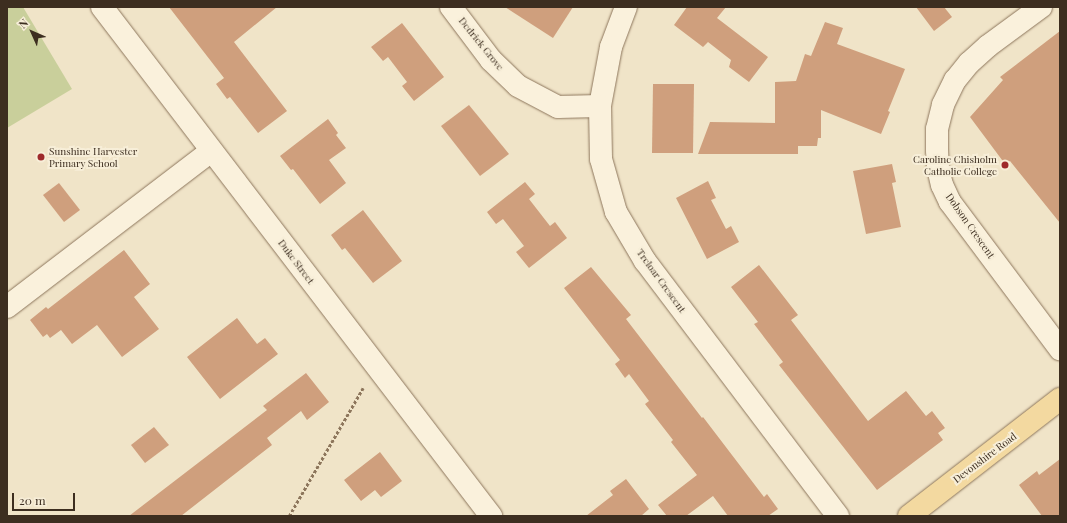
<!DOCTYPE html>
<style>
body{margin:0}
#map{position:relative;width:1067px;height:523px;overflow:hidden;background:#f0e4c8;font-family:"Playfair Display",serif}
div>[style]{position:absolute}
[style*='--x']{left:calc(var(--x)*1px);top:calc(var(--y)*1px);width:calc(var(--w)*1px);rotate:calc(var(--a)*1deg)}
.green>*{inset:0;background:#c9cf9b}
.building>*{inset:0;background:#cf9f7d}
.path>*{height:2.5px;margin-top:-1.25px;transform-origin:0;background:repeating-linear-gradient(90deg,#8d765c 0 3px,transparent 0 5px)}
.roads{filter:drop-shadow(0 0 1px #8d765c) drop-shadow(0 0 1px #8d765c)}
.minor>*{height:22px;margin:-11px;padding:0 11px;transform-origin:11px;border-radius:11px;background:#faf1dc}
.major>*{height:22px;margin:-11px;padding:0 11px;transform-origin:11px;border-radius:11px;background:#f3d9a0}
.dots>*{width:11px;height:11px;translate:-50% -50%;box-sizing:border-box;border:2px solid #f7eed8;border-radius:50%}
span{translate:-50% -50%;white-space:nowrap;text-align:center;line-height:1.15;-webkit-text-stroke:4px #f7eed8;paint-order:stroke}
.street-label{font-size:10px;color:#3d2e20}
.poi-label{font-size:10px;color:#3d2e20}
.left{translate:0 -50%;text-align:left}
.right{translate:-100% -50%;text-align:right}
.frame{position:absolute;inset:0;border:8px solid #3d2e20;pointer-events:none}
.north{position:absolute;left:12px;top:12px;width:40px;height:40px;-webkit-text-stroke:3px #f7eed8;paint-order:stroke;rotate:315deg;font-size:11px;font-weight:700;line-height:16px;text-align:center;color:#3d2e20}
.north::after{content:'';display:block;margin:auto;width:14px;height:18px;background:#3d2e20;clip-path:polygon(50% 0,100% 100%,50% 72%,0 100%)}
.scale{position:absolute;left:12px;top:493px;width:63px;height:18px;box-sizing:border-box;border:2px solid #3d2e20;border-top:0;padding-left:5px;font-size:12px;line-height:14px;white-space:nowrap;color:#3d2e20;-webkit-text-stroke:3px #f7eed8;paint-order:stroke}
</style>
<div id="map">
<div class="green">
<i style="clip-path:polygon(7px 7px,23px 7px,72px 89px,7px 128px)"></i>
</div>
<div class="building">
<i style="clip-path:polygon(169px 7px,277px 7px,234px 42px,287px 111px,258px 133px,230px 97px,227px 99px,216px 84px,224px 78px)"></i>
<i style="clip-path:polygon(505px 7px,573px 7px,553px 38px)"></i>
<i style="clip-path:polygon(687px 7px,726px 7px,717px 18px,768px 57px,749px 82px,729px 67px,731px 60px,708px 42px,703px 47px,674px 25px)"></i>
<i style="clip-path:polygon(916px 7px,944px 7px,952px 17px,934px 31px)"></i>
<i style="clip-path:polygon(825px 22px,843px 28px,837px 44px,905px 69px,888px 111px,890px 112px,881px 134px,821px 110px,821px 138px,818px 138px,817px 146px,798px 146px,798px 154px,698px 154px,710px 122px,775px 123px,775px 82px,796px 81px,805px 54px,811px 56px)"></i>
<i style="clip-path:polygon(402px 23px,444px 77px,414px 101px,402px 86px,407px 82px,388px 57px,383px 61px,371px 47px)"></i>
<i style="clip-path:polygon(1060px 31px,1060px 223px,1010px 161px,1005px 164px,970px 117px,1003px 80px,1000px 77px)"></i>
<i style="clip-path:polygon(653px 84px,694px 84px,693px 153px,652px 153px)"></i>
<i style="clip-path:polygon(469px 105px,509px 154px,480px 176px,441px 126px)"></i>
<i style="clip-path:polygon(328px 119px,338px 133px,336px 135px,346px 148px,329px 160px,346px 183px,320px 204px,293px 169px,291px 170px,280px 156px)"></i>
<i style="clip-path:polygon(892px 164px,896px 182px,892px 183px,901px 227px,866px 234px,853px 171px)"></i>
<i style="clip-path:polygon(708px 181px,716px 198px,711px 200px,726px 229px,731px 226px,739px 242px,707px 259px,676px 198px)"></i>
<i style="clip-path:polygon(525px 182px,535px 194px,529px 199px,550px 226px,555px 222px,567px 238px,529px 268px,516px 252px,524px 246px,503px 219px,496px 224px,487px 212px)"></i>
<i style="clip-path:polygon(59px 183px,80px 210px,64px 222px,43px 195px)"></i>
<i style="clip-path:polygon(363px 210px,402px 261px,373px 283px,345px 248px,342px 250px,331px 235px)"></i>
<i style="clip-path:polygon(124px 250px,150px 284px,134px 297px,159px 329px,122px 357px,97px 325px,72px 344px,61px 330px,50px 338px,47px 334px,43px 337px,30px 320px,46px 307px,48px 309px)"></i>
<i style="clip-path:polygon(759px 265px,798px 315px,791px 320px,868px 421px,906px 391px,926px 416px,932px 411px,945px 428px,938px 433px,943px 440px,877px 490px,779px 365px,783px 362px,754px 324px,758px 322px,731px 287px)"></i>
<i style="clip-path:polygon(591px 267px,631px 315px,626px 319px,702px 418px,703px 417px,764px 497px,767px 494px,778px 509px,768px 516px,728px 516px,713px 496px,686px 516px,667px 516px,658px 505px,697px 475px,671px 442px,673px 440px,645px 404px,649px 401px,629px 374px,625px 378px,615px 364px,620px 360px,564px 288px)"></i>
<i style="clip-path:polygon(237px 318px,257px 344px,265px 338px,278px 354px,220px 399px,187px 357px)"></i>
<i style="clip-path:polygon(306px 373px,329px 402px,307px 420px,301px 411px,267px 438px,272px 445px,181px 516px,129px 516px,267px 410px,263px 406px)"></i>
<i style="clip-path:polygon(154px 427px,169px 445px,145px 463px,131px 445px)"></i>
<i style="clip-path:polygon(380px 452px,402px 481px,381px 497px,375px 490px,361px 501px,344px 480px)"></i>
<i style="clip-path:polygon(1060px 459px,1060px 516px,1042px 516px,1019px 485px,1037px 471px,1039px 475px)"></i>
<i style="clip-path:polygon(626px 479px,649px 509px,641px 516px,586px 516px,613px 495px,610px 491px)"></i>
</div>
<div class="path">
<i style="--x:289;--y:516;--w:148;--a:-60"></i>
</div>
<div class="roads">
<div class="minor">
<i style="--x:102;--y:7;--w:641;--a:52.61"></i>
<i style="--x:451;--y:7;--w:66;--a:53"></i>
<i style="--x:491;--y:60;--w:37;--a:44"></i>
<i style="--x:518;--y:86;--w:45;--a:27.7"></i>
<i style="--x:558;--y:107;--w:42;--a:-1.4"></i>
<i style="--x:626;--y:7;--w:43;--a:110.6"></i>
<i style="--x:611;--y:47;--w:60;--a:100.6"></i>
<i style="--x:600;--y:106;--w:53;--a:88.9"></i>
<i style="--x:601;--y:159;--w:55;--a:74.2"></i>
<i style="--x:616;--y:212;--w:57;--a:59.4"></i>
<i style="--x:645;--y:261;--w:320;--a:52.9"></i>
<i style="--x:1041;--y:7;--w:66;--a:143.7"></i>
<i style="--x:988;--y:46;--w:25;--a:138"></i>
<i style="--x:969;--y:63;--w:22;--a:129"></i>
<i style="--x:955;--y:80;--w:28;--a:116"></i>
<i style="--x:943;--y:105;--w:25;--a:104"></i>
<i style="--x:937;--y:129;--w:21;--a:90"></i>
<i style="--x:937;--y:150;--w:18;--a:87"></i>
<i style="--x:938;--y:168;--w:17;--a:77"></i>
<i style="--x:942;--y:185;--w:19;--a:65"></i>
<i style="--x:950;--y:202;--w:184;--a:53.2"></i>
<i style="--x:7;--y:307;--w:257;--a:-37.4"></i>
</div>
<div class="major">
<i style="--x:909;--y:516;--w:191;--a:-37.8"></i>
</div>
</div>
<div class="dots">
<i style="left:41px;top:157px;background:#9e2a2b"></i>
<i style="left:1005px;top:165px;background:#9e2a2b"></i>
</div>
<div class="street-label">
<span style="left:481px;top:44px;rotate:51deg">Dedrick Grove</span>
<span style="left:970px;top:226px;rotate:55deg">Dobson Crescent</span>
<span style="left:296px;top:262px;rotate:53deg">Duke Street</span>
<span style="left:661px;top:281px;rotate:54deg">Treloar Crescent</span>
<span style="left:985px;top:458px;rotate:-37deg">Devonshire Road</span>
</div>
<div class="poi-label">
<span class="left" style="left:49px;top:157px">Sunshine Harvester<br>Primary School</span>
<span class="right" style="left:997px;top:165px">Caroline Chisholm<br>Catholic College</span>
</div>
<div class="frame"></div>
<div class="north">N</div>
<div class="scale">20 m</div>
</div>
